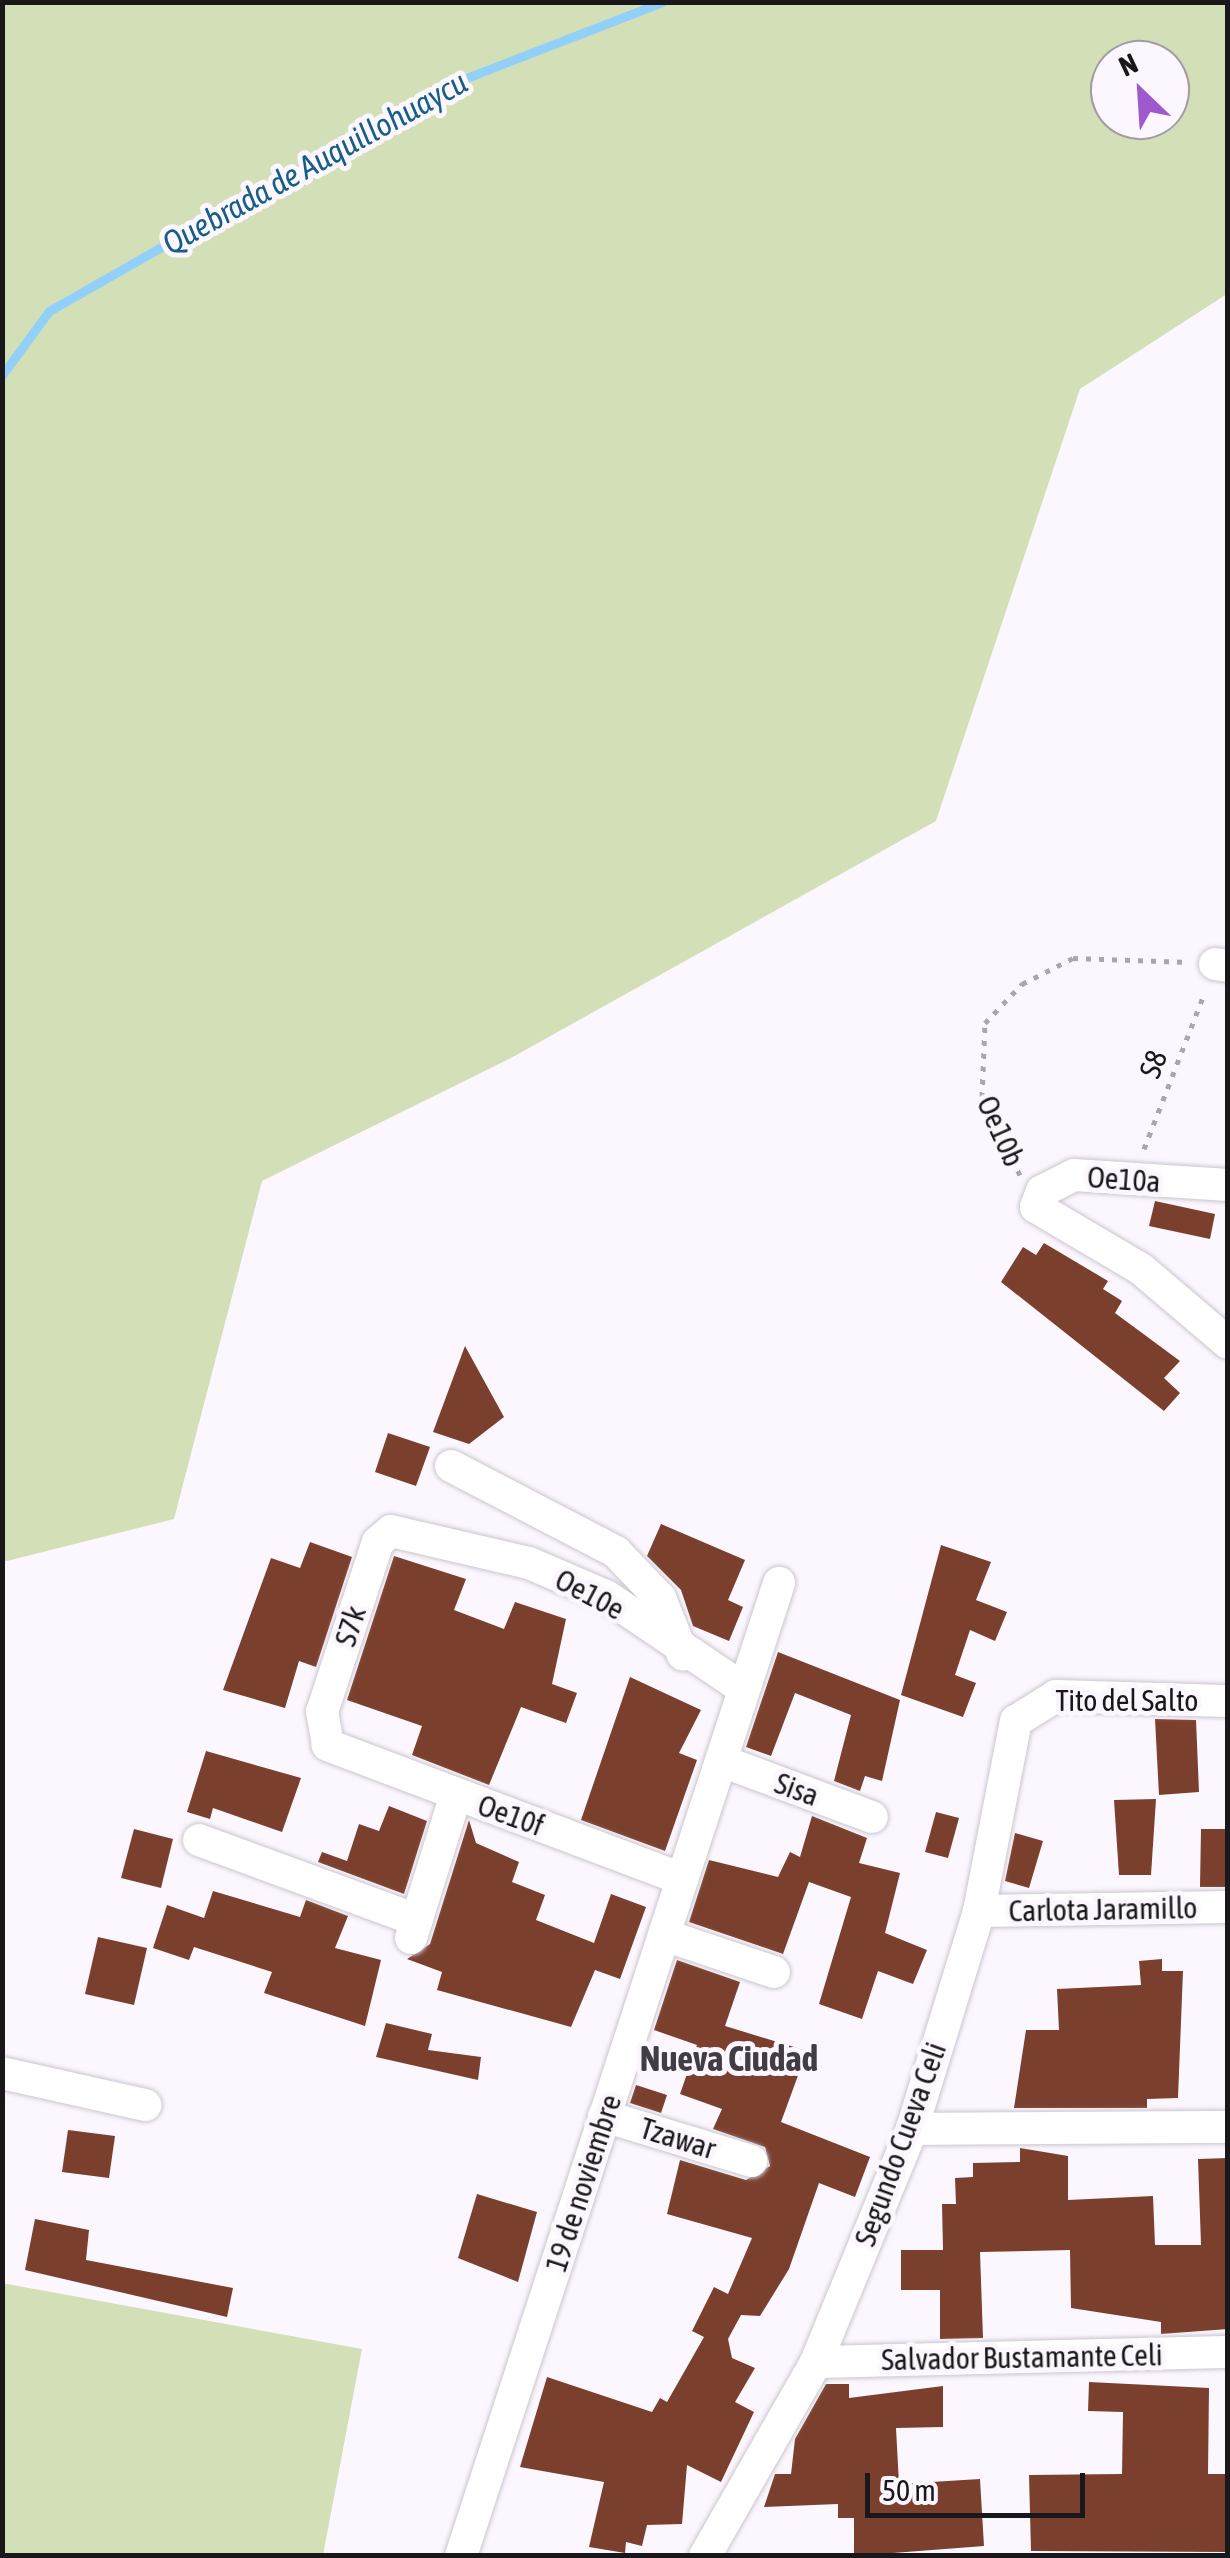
<!DOCTYPE html>
<style>
body{margin:0}
#map{position:relative;width:1230px;height:2558px;overflow:hidden;background:#fcf7ff;font-family:"Asap Condensed",sans-serif}
div>[style]{position:absolute}
[style*='--x']{left:calc(var(--x)*1px);top:calc(var(--y)*1px);width:calc(var(--w)*1px);rotate:calc(var(--a)*1deg)}
.green>*{inset:0;background:#d3e0b7}
.stream>*{height:9px;margin:-4.5px;padding:0 4.5px;transform-origin:4.5px;border-radius:4.5px;background:#92d0fa}
.building>*{inset:0;background:#7a402d}
.path>*{height:5px;margin-top:-2.5px;transform-origin:0;background:repeating-linear-gradient(90deg,#aaa6ad 0 5px,transparent 0 13px)}
.roads{filter:drop-shadow(0 0 2px #cbc5cf) drop-shadow(0 0 2px #cbc5cf)}
.minor>*{height:32px;margin:-16px;padding:0 16px;transform-origin:16px;border-radius:16px;background:#fff}
span{translate:-50% -50%;white-space:nowrap;text-align:center;line-height:1.15;-webkit-text-stroke:10px #fcf7ff;paint-order:stroke}
.street-label{font-size:30px;color:#19171a}
.water-label{font-size:32px;color:#165e85;font-style:italic}
.quarter-label{font-size:35px;color:#423d45;font-weight:700}
.frame{position:absolute;inset:0;border:5px solid #19171a;pointer-events:none}
.north{position:absolute;left:1090px;top:40px;width:100px;height:100px;box-sizing:border-box;background:#fcf7ff;border:2px solid #a19da3;border-radius:50%;rotate:335deg;font-size:28px;font-weight:700;line-height:40px;text-align:center;color:#19171a}
.north::after{content:'';display:block;margin:auto;width:35px;height:45px;background:#9e59ce;clip-path:polygon(50% 0,100% 100%,50% 72%,0 100%)}
.scale{position:absolute;left:865px;top:2473px;width:220px;height:45px;box-sizing:border-box;border:5px solid #19171a;border-top:0;padding-left:12px;font-size:30px;line-height:35px;white-space:nowrap;color:#19171a;-webkit-text-stroke:8px #fcf7ff;paint-order:stroke}
</style>
<div id="map">
<div class="green">
<i style="clip-path:polygon(evenodd,2px 3px,1228px 3px,1227px 294px,1080px 389px,936px 821px,511px 1058px,262px 1181px,174px 1519px,3px 1562px,2px 3px,1110px 60px,1170px 60px,1170px 120px,1110px 120px,1110px 60px)"></i>
<i style="clip-path:polygon(2px 2283px,362px 2349px,323px 2555px,3px 2555px)"></i>
</div>
<div class="stream">
<i style="--x:2;--y:375;--w:79;--a:-53.7"></i>
<i style="--x:49;--y:311;--w:448;--a:-29.7"></i>
<i style="--x:438;--y:89;--w:240;--a:-21.2"></i>
</div>
<div class="building">
<i style="clip-path:polygon(1155px 1201px,1215px 1214px,1210px 1239px,1149px 1226px)"></i>
<i style="clip-path:polygon(1044px 1243px,1108px 1281px,1103px 1289px,1122px 1301px,1115px 1313px,1180px 1361px,1164px 1378px,1180px 1393px,1164px 1411px,1001px 1282px,1023px 1247px,1036px 1255px)"></i>
<i style="clip-path:polygon(465px 1346px,504px 1417px,469px 1444px,433px 1432px)"></i>
<i style="clip-path:polygon(388px 1433px,430px 1447px,416px 1486px,375px 1472px)"></i>
<i style="clip-path:polygon(661px 1524px,745px 1560px,728px 1600px,743px 1607px,729px 1641px,693px 1626px,681px 1590px,647px 1556px)"></i>
<i style="clip-path:polygon(310px 1542px,352px 1557px,316px 1667px,299px 1661px,285px 1708px,223px 1690px,271px 1558px,300px 1568px)"></i>
<i style="clip-path:polygon(941px 1545px,991px 1562px,976px 1600px,1007px 1612px,995px 1641px,970px 1630px,955px 1675px,976px 1683px,963px 1717px,901px 1695px)"></i>
<i style="clip-path:polygon(394px 1556px,466px 1579px,454px 1610px,504px 1629px,515px 1602px,566px 1619px,552px 1684px,577px 1693px,566px 1723px,521px 1707px,489px 1785px,412px 1755px,422px 1726px,347px 1700px)"></i>
<i style="clip-path:polygon(778px 1652px,900px 1700px,882px 1781px,865px 1776px,860px 1791px,834px 1781px,851px 1715px,795px 1693px,771px 1756px,746px 1747px)"></i>
<i style="clip-path:polygon(630px 1677px,701px 1710px,679px 1753px,697px 1760px,665px 1851px,581px 1820px)"></i>
<i style="clip-path:polygon(1155px 1719px,1196px 1720px,1199px 1792px,1159px 1795px)"></i>
<i style="clip-path:polygon(206px 1751px,301px 1778px,282px 1832px,213px 1808px,210px 1819px,187px 1812px)"></i>
<i style="clip-path:polygon(1156px 1799px,1151px 1875px,1119px 1875px,1114px 1800px)"></i>
<i style="clip-path:polygon(389px 1806px,427px 1821px,404px 1894px,318px 1862px,322px 1852px,347px 1861px,359px 1824px,379px 1831px)"></i>
<i style="clip-path:polygon(936px 1812px,959px 1818px,948px 1858px,925px 1852px)"></i>
<i style="clip-path:polygon(812px 1816px,867px 1838px,859px 1863px,900px 1873px,885px 1933px,927px 1950px,913px 1984px,878px 1971px,862px 2019px,819px 2004px,851px 1897px,809px 1882px,783px 1954px,689px 1922px,709px 1860px,778px 1877px,790px 1852px,800px 1857px)"></i>
<i style="clip-path:polygon(469px 1820px,476px 1843px,519px 1862px,512px 1882px,545px 1895px,536px 1920px,594px 1943px,611px 1894px,646px 1907px,620px 1979px,595px 1970px,571px 2027px,437px 1990px,442px 1972px,407px 1959px,430px 1944px)"></i>
<i style="clip-path:polygon(134px 1829px,173px 1839px,161px 1888px,121px 1878px)"></i>
<i style="clip-path:polygon(1201px 1829px,1228px 1829px,1228px 1887px,1200px 1887px)"></i>
<i style="clip-path:polygon(1015px 1833px,1043px 1841px,1029px 1888px,1005px 1881px)"></i>
<i style="clip-path:polygon(213px 1891px,300px 1917px,306px 1900px,348px 1916px,335px 1948px,381px 1960px,365px 2026px,264px 1993px,272px 1972px,194px 1947px,189px 1960px,153px 1948px,167px 1905px,204px 1918px)"></i>
<i style="clip-path:polygon(98px 1937px,147px 1948px,134px 2005px,85px 1994px)"></i>
<i style="clip-path:polygon(1162px 1959px,1162px 1971px,1183px 1971px,1178px 2098px,1147px 2099px,1147px 2108px,1014px 2108px,1026px 2030px,1059px 2030px,1057px 1989px,1141px 1985px,1139px 1961px)"></i>
<i style="clip-path:polygon(677px 1960px,740px 1982px,725px 2026px,807px 2051px,781px 2122px,870px 2157px,855px 2197px,819px 2183px,789px 2269px,760px 2316px,741px 2315px,728px 2339px,732px 2358px,755px 2368px,735px 2402px,754px 2412px,721px 2482px,687px 2465px,682px 2524px,647px 2525px,642px 2546px,626px 2542px,625px 2553px,589px 2547px,604px 2482px,520px 2467px,547px 2377px,652px 2412px,660px 2398px,667px 2402px,704px 2337px,692px 2331px,714px 2287px,728px 2294px,752px 2238px,667px 2214px,680px 2160px,746px 2180px,770px 2166px,765px 2147px,713px 2129px,722px 2109px,680px 2094px,697px 2045px,654px 2030px)"></i>
<i style="clip-path:polygon(386px 2023px,432px 2034px,428px 2050px,481px 2057px,478px 2080px,376px 2057px)"></i>
<i style="clip-path:polygon(636px 2085px,667px 2095px,661px 2113px,630px 2103px)"></i>
<i style="clip-path:polygon(68px 2130px,115px 2136px,109px 2178px,62px 2172px)"></i>
<i style="clip-path:polygon(1020px 2148px,1068px 2156px,1068px 2200px,1153px 2196px,1155px 2245px,1201px 2245px,1198px 2159px,1228px 2158px,1228px 2329px,1161px 2334px,1161px 2322px,1071px 2308px,1070px 2250px,980px 2252px,983px 2338px,940px 2339px,940px 2290px,901px 2290px,901px 2250px,943px 2250px,942px 2204px,956px 2204px,955px 2178px,973px 2177px,973px 2163px,1020px 2162px)"></i>
<i style="clip-path:polygon(477px 2194px,537px 2212px,518px 2282px,458px 2258px)"></i>
<i style="clip-path:polygon(35px 2219px,89px 2230px,86px 2260px,233px 2288px,227px 2317px,25px 2270px)"></i>
<i style="clip-path:polygon(1089px 2382px,1209px 2388px,1208px 2474px,1228px 2474px,1228px 2552px,1031px 2551px,1029px 2475px,1122px 2474px,1123px 2412px,1088px 2411px)"></i>
<i style="clip-path:polygon(826px 2384px,849px 2384px,849px 2398px,943px 2386px,943px 2427px,896px 2428px,899px 2484px,980px 2479px,984px 2546px,854px 2556px,854px 2518px,838px 2518px,838px 2504px,764px 2507px,775px 2474px,791px 2474px,795px 2439px)"></i>
</div>
<div class="path">
<i style="--x:1144;--y:1149;--w:168;--a:-68.8"></i>
<i style="--x:1020;--y:1175;--w:87;--a:-116"></i>
<i style="--x:982;--y:1097;--w:74;--a:-87.7"></i>
<i style="--x:985;--y:1023;--w:54;--a:-46.5"></i>
<i style="--x:1022;--y:984;--w:57;--a:-27"></i>
<i style="--x:1073;--y:958;--w:116;--a:2"></i>
</div>
<div class="roads">
<div class="minor">
<i style="--x:1215;--y:964;--w:13;--a:9"></i>
<i style="--x:1228;--y:1185;--w:154;--a:-176.3"></i>
<i style="--x:1074;--y:1175;--w:36;--a:153"></i>
<i style="--x:1042;--y:1191;--w:17;--a:111"></i>
<i style="--x:1036;--y:1207;--w:122;--a:30.6"></i>
<i style="--x:1141;--y:1269;--w:114;--a:40.4"></i>
<i style="--x:451;--y:1466;--w:186;--a:27.5"></i>
<i style="--x:616;--y:1552;--w:64;--a:46.3"></i>
<i style="--x:660;--y:1598;--w:61;--a:68"></i>
<i style="--x:722;--y:1761;--w:160;--a:20.5"></i>
<i style="--x:199;--y:1840;--w:232;--a:20.2"></i>
<i style="--x:682;--y:1879;--w:379;--a:-159.3"></i>
<i style="--x:328;--y:1745;--w:34;--a:-100"></i>
<i style="--x:322;--y:1712;--w:179;--a:-71.8"></i>
<i style="--x:378;--y:1542;--w:17;--a:-40"></i>
<i style="--x:391;--y:1531;--w:142;--a:13.1"></i>
<i style="--x:529;--y:1563;--w:84;--a:23.2"></i>
<i style="--x:606;--y:1596;--w:163;--a:34"></i>
<i style="--x:979;--y:1911;--w:249;--a:-0.9"></i>
<i style="--x:664;--y:1935;--w:116;--a:18.6"></i>
<i style="--x:411;--y:1938;--w:151;--a:-72.6"></i>
<i style="--x:2;--y:2073;--w:147;--a:12.6"></i>
<i style="--x:604;--y:2116;--w:154;--a:17"></i>
<i style="--x:912;--y:2129;--w:316;--a:-0.4"></i>
<i style="--x:816;--y:2362;--w:412;--a:-1.4"></i>
<i style="--x:461;--y:2556;--w:1024;--a:-71.9"></i>
<i style="--x:705;--y:2556;--w:224;--a:-60.2"></i>
<i style="--x:816;--y:2362;--w:252;--a:-67.6"></i>
<i style="--x:912;--y:2129;--w:228;--a:-72.9"></i>
<i style="--x:979;--y:1911;--w:194;--a:-79"></i>
<i style="--x:1016;--y:1721;--w:47;--a:-32"></i>
<i style="--x:1056;--y:1696;--w:172;--a:1.7"></i>
</div>
</div>
<div class="street-label">
<span style="left:1153px;top:1064px;rotate:-69deg">S8</span>
<span style="left:1001px;top:1131px;rotate:66deg">Oe10b</span>
<span style="left:1124px;top:1179px;rotate:4deg">Oe10a</span>
<span style="left:590px;top:1594px;rotate:28deg">Oe10e</span>
<span style="left:350px;top:1626px;rotate:-72deg">S7k</span>
<span style="left:1127px;top:1700px">Tito del Salto</span>
<span style="left:797px;top:1789px;rotate:20deg">Sisa</span>
<span style="left:511px;top:1815px;rotate:20deg">Oe10f</span>
<span style="left:1103px;top:1909px;rotate:-1deg">Carlota Jaramillo</span>
<span style="left:678px;top:2138px;rotate:17deg">Tzawar</span>
<span style="left:900px;top:2144px;rotate:-70deg">Segundo Cueva Celi</span>
<span style="left:583px;top:2183px;rotate:-72deg">19 de noviembre</span>
<span style="left:1022px;top:2357px;rotate:-1deg">Salvador Bustamante Celi</span>
</div>
<div class="water-label">
<span style="left:315px;top:163px;rotate:-29deg">Quebrada de Auquillohuaycu</span>
</div>
<div class="quarter-label">
<span style="left:729px;top:2058px">Nueva Ciudad</span>
</div>
<div class="frame"></div>
<div class="north">N</div>
<div class="scale">50 m</div>
</div>
